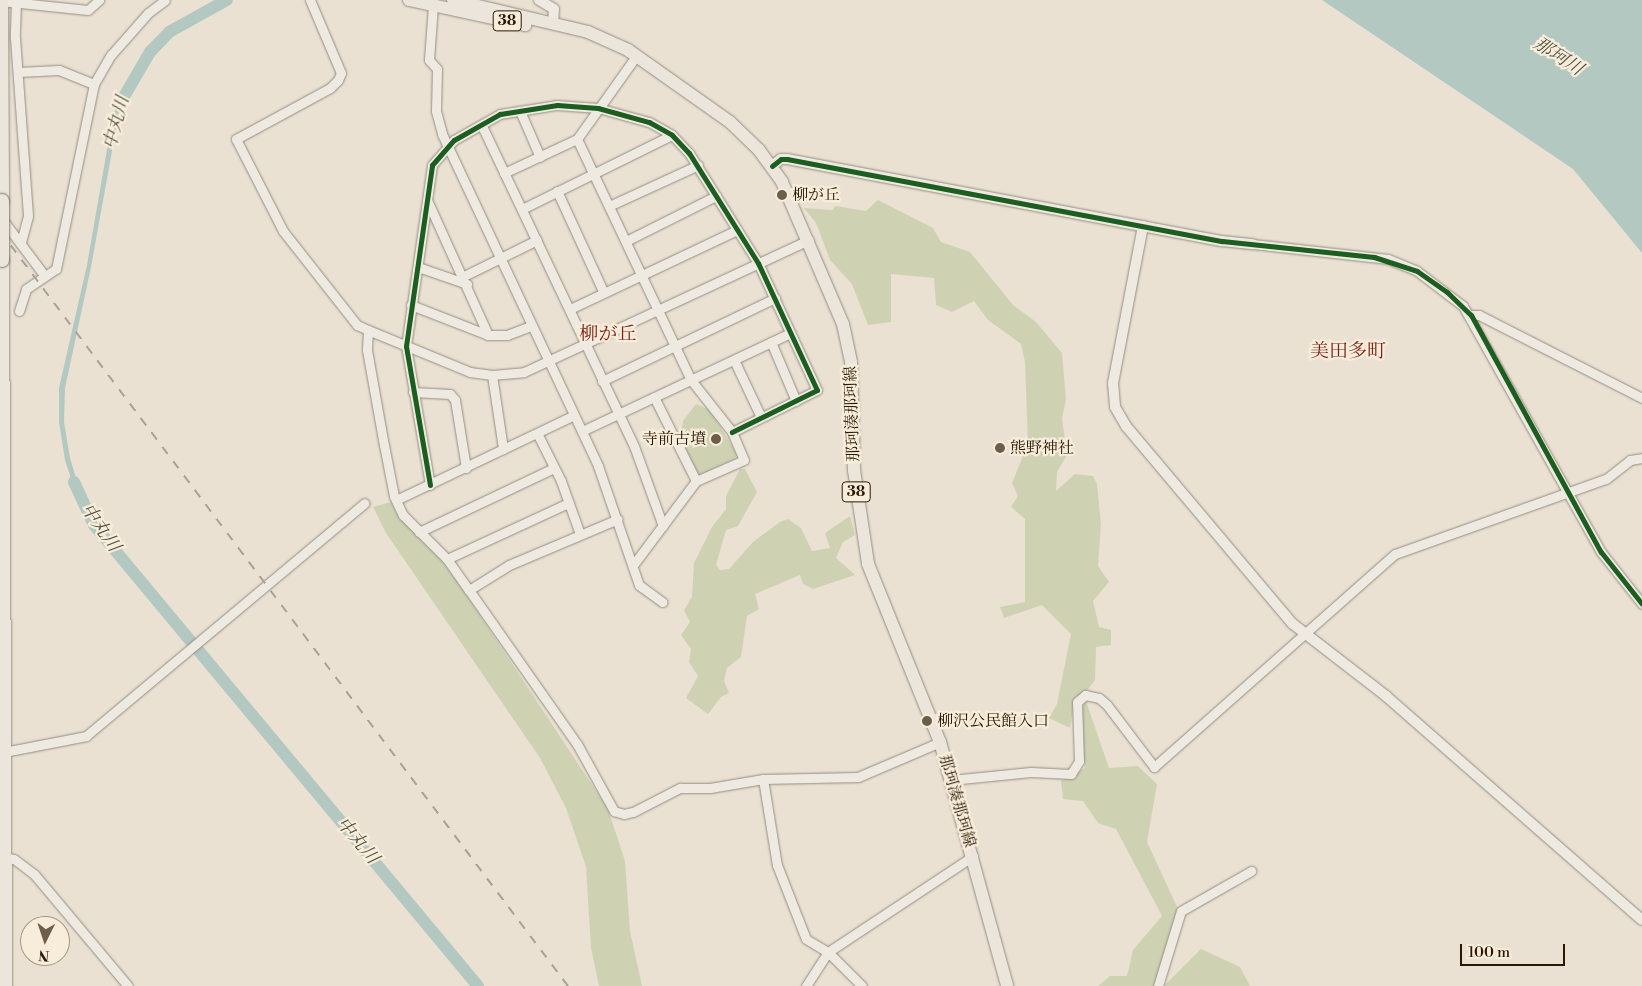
<!DOCTYPE html>
<meta charset="utf-8">
<style>
body{margin:0}
#map{position:relative;width:1642px;height:986px;overflow:hidden;background:#eae1d2;font-family:"Libre Bodoni","Noto Serif JP",serif}
div>[style]{position:absolute}
[style*='--x']{left:calc(var(--x)*1px);top:calc(var(--y)*1px);width:calc(var(--w)*1px);rotate:calc(var(--a)*1deg)}
.green>*{inset:0;background:#ced2b3}
.water>*{inset:0;background:#b3c8c1}
.river>*{height:12px;margin:-6px;padding:0 6px;transform-origin:6px;border-radius:6px;background:#b3c8c1}
.roads{filter:drop-shadow(0 0 1px #948d82) drop-shadow(0 0 1px #948d82)}
.minor>*{height:9px;margin:-4.5px;padding:0 4.5px;transform-origin:4.5px;border-radius:4.5px;background:#eeeae1}
.tertiary>*{height:10px;margin:-5px;padding:0 5px;transform-origin:5px;border-radius:5px;background:#eeeae1}
.primary>*{height:12px;margin:-6px;padding:0 6px;transform-origin:6px;border-radius:6px;background:#ebe5dc}
.trunk>*{height:14px;margin:-7px;padding:0 7px;transform-origin:7px;border-radius:7px;background:#ebe5dc}
.rail>*{height:2px;margin-top:-1px;transform-origin:0;background:repeating-linear-gradient(90deg,#a7a198 0 9px,transparent 0 18px)}
.bridges{filter:drop-shadow(0 0 1px #797166) drop-shadow(0 0 1px #797166)}
.trunk-bridge>*{height:14px;margin:-7px;padding:0 7px;transform-origin:7px;border-radius:7px;background:#ebe5dc}
.cycleway>*{height:5px;margin:-2.5px;padding:0 2.5px;transform-origin:2.5px;border-radius:2.5px;background:#1b5e20}
.dots>*{width:14px;height:14px;translate:-50% -50%;box-sizing:border-box;border:2px solid #f8eddb;border-radius:50%}
span{translate:-50% -50%;white-space:nowrap;text-align:center;line-height:1.15;-webkit-text-stroke:4.5px #f8eddb;paint-order:stroke}
.shield-label span{padding:1px 4px;background:#f8eddb;border:1px solid;border-radius:4px;-webkit-text-stroke-width:0}
.shield-label{font-size:15px;color:#2a1800;font-weight:700}
.poi-label{font-size:16px;color:#2a1800}
.left{translate:0 -50%;text-align:left}
.right{translate:-100% -50%;text-align:right}
.street-label{font-size:16px;color:#2a1800}
.water-label{font-size:18px;color:#525241;font-style:italic}
.quarter-label{font-size:19px;color:#7a1f14}
.north{position:absolute;left:20px;top:916px;width:50px;height:50px;box-sizing:border-box;background:#f8eddb;border:1px solid #a69883;border-radius:50%;rotate:184deg;font-size:14px;font-weight:700;line-height:20px;text-align:center;color:#2a1800}
.north::after{content:'';display:block;margin:auto;width:18px;height:22px;background:#6d5e4a;clip-path:polygon(50% 0,100% 100%,50% 72%,0 100%)}
.scale{position:absolute;left:1460px;top:944px;width:105px;height:22px;box-sizing:border-box;border:2px solid #2a1800;border-top:0;padding-left:6px;font-size:15px;line-height:18px;white-space:nowrap;color:#2a1800;-webkit-text-stroke:4px #f8eddb;paint-order:stroke}
</style>
<div id="map">
<div class="green">
<i style="clip-path:polygon(878px 200px,933px 228px,941px 242px,970px 252px,1013px 305px,1036px 322px,1062px 353px,1066px 400px,1062px 418px,1067px 455px,1057px 472px,1056px 491px,1075px 474px,1093px 476px,1097px 484px,1101px 524px,1098px 566px,1109px 582px,1093px 601px,1099px 627px,1111px 630px,1111px 645px,1096px 647px,1095px 680px,1085px 693px,1075px 697px,1070px 728px,1049px 718px,1057px 704px,1071px 634px,1042px 605px,1004px 618px,1000px 607px,1025px 602px,1025px 519px,1011px 507px,1018px 496px,1012px 483px,1028px 444px,1025px 362px,1021px 344px,988px 320px,974px 301px,952px 312px,936px 305px,934px 278px,891px 274px,891px 322px,868px 325px,852px 284px,830px 260px,816px 223px,804px 208px,832px 210px,836px 206px,866px 211px)"></i>
<i style="clip-path:polygon(696px 404px,710px 410px,737px 454px,735px 459px,700px 475px,695px 472px,680px 439px,683px 421px)"></i>
<i style="clip-path:polygon(740px 469px,745px 469px,757px 492px,738px 526px,726px 530px,716px 565px,720px 570px,729px 569px,753px 542px,780px 522px,788px 519px,801px 528px,812px 551px,830px 548px,825px 533px,850px 516px,855px 535px,843px 542px,836px 558px,855px 575px,813px 589px,803px 584px,800px 575px,755px 594px,759px 609px,747px 616px,741px 657px,727px 668px,724px 681px,729px 693px,721px 697px,708px 714px,686px 698px,698px 676px,689px 662px,691px 649px,681px 635px,690px 622px,684px 610px,692px 597px,694px 563px,712px 527px,726px 509px,726px 496px)"></i>
<i style="clip-path:polygon(391px 502px,399px 518px,442px 561px,464px 591px,608px 809px,625px 861px,630px 931px,642px 986px,599px 986px,591px 948px,586px 867px,566px 808px,540px 758px,386px 533px,373px 507px)"></i>
<i style="clip-path:polygon(1086px 701px,1109px 768px,1138px 766px,1157px 784px,1147px 842px,1179px 911px,1155px 986px,1098px 986px,1110px 976px,1127px 976px,1133px 950px,1162px 916px,1116px 829px,1098px 823px,1083px 801px,1063px 799px,1061px 781px,1085px 768px,1079px 713px)"></i>
<i style="clip-path:polygon(1201px 949px,1240px 967px,1250px 986px,1164px 986px)"></i>
</div>
<div class="water">
<i style="clip-path:polygon(1322px 0,1642px 0,1642px 253px,1573px 169px)"></i>
<i style="clip-path:polygon(126px 84px,129px 87px,118px 118px,91px 267px,65px 388px,64px 422px,70px 458px,82px 498px,78px 500px,65px 460px,59px 422px,59px 388px,87px 265px,113px 115px)"></i>
</div>
<div class="river">
<i style="--x:122;--y:100;--w:56;--a:-59.7"></i>
<i style="--x:150;--y:52;--w:28;--a:-46"></i>
<i style="--x:169;--y:32;--w:66;--a:-28.9"></i>
<i style="--x:74;--y:482;--w:47;--a:65.1"></i>
<i style="--x:94;--y:525;--w:600;--a:50.21"></i>
</div>
<div class="roads">
<div class="minor">
<i style="--x:310;--y:0;--w:79;--a:67"></i>
<i style="--x:341;--y:73;--w:8;--a:113"></i>
<i style="--x:338;--y:80;--w:11;--a:135"></i>
<i style="--x:330;--y:88;--w:107;--a:151.5"></i>
<i style="--x:236;--y:139;--w:103;--a:62.9"></i>
<i style="--x:283;--y:231;--w:120;--a:51.8"></i>
<i style="--x:357;--y:325;--w:12;--a:24"></i>
<i style="--x:368;--y:330;--w:110;--a:22.4"></i>
<i style="--x:470;--y:372;--w:22;--a:8"></i>
<i style="--x:492;--y:375;--w:32;--a:-5"></i>
<i style="--x:524;--y:372;--w:314;--a:-24.9"></i>
<i style="--x:1;--y:1;--w:87;--a:5.9"></i>
<i style="--x:88;--y:10;--w:15;--a:-42"></i>
<i style="--x:16;--y:2;--w:36;--a:92"></i>
<i style="--x:15;--y:38;--w:178;--a:85.8"></i>
<i style="--x:28;--y:216;--w:28;--a:105"></i>
<i style="--x:433;--y:5;--w:55;--a:94.2"></i>
<i style="--x:429;--y:60;--w:12;--a:48"></i>
<i style="--x:437;--y:69;--w:42;--a:91.4"></i>
<i style="--x:436;--y:111;--w:24;--a:75"></i>
<i style="--x:442;--y:134;--w:367;--a:64.8"></i>
<i style="--x:598;--y:466;--w:126;--a:71"></i>
<i style="--x:639;--y:585;--w:29;--a:36"></i>
<i style="--x:18;--y:72;--w:41;--a:-2.8"></i>
<i style="--x:59;--y:70;--w:38;--a:22"></i>
<i style="--x:520;--y:111;--w:50;--a:66.5"></i>
<i style="--x:482;--y:126;--w:354;--a:64.6"></i>
<i style="--x:634;--y:446;--w:85;--a:70.1"></i>
<i style="--x:577;--y:139;--w:267;--a:64.7"></i>
<i style="--x:691;--y:380;--w:66;--a:51.7"></i>
<i style="--x:732;--y:432;--w:30;--a:67"></i>
<i style="--x:744;--y:460;--w:52;--a:156.4"></i>
<i style="--x:696;--y:481;--w:104;--a:126.8"></i>
<i style="--x:504;--y:173;--w:81;--a:-25"></i>
<i style="--x:577;--y:139;--w:103;--a:-54.5"></i>
<i style="--x:557;--y:191;--w:112;--a:65.3"></i>
<i style="--x:428;--y:202;--w:146;--a:65.7"></i>
<i style="--x:609;--y:206;--w:98;--a:-24.7"></i>
<i style="--x:522;--y:209;--w:167;--a:-26.3"></i>
<i style="--x:2;--y:219;--w:70;--a:53.1"></i>
<i style="--x:626;--y:241;--w:101;--a:-26.6"></i>
<i style="--x:1253;--y:244;--w:136;--a:6.3"></i>
<i style="--x:1388;--y:259;--w:31;--a:22"></i>
<i style="--x:1417;--y:271;--w:58;--a:37.3"></i>
<i style="--x:1463;--y:306;--w:282;--a:60.7"></i>
<i style="--x:1601;--y:552;--w:66;--a:51.7"></i>
<i style="--x:418;--y:267;--w:52;--a:19.1"></i>
<i style="--x:464;--y:276;--w:81;--a:-26.3"></i>
<i style="--x:411;--y:305;--w:83;--a:21.3"></i>
<i style="--x:488;--y:335;--w:19;--a:0"></i>
<i style="--x:507;--y:335;--w:26;--a:-21"></i>
<i style="--x:570;--y:309;--w:185;--a:-25.3"></i>
<i style="--x:19;--y:311;--w:23;--a:-72"></i>
<i style="--x:26;--y:289;--w:36;--a:-34"></i>
<i style="--x:56;--y:269;--w:189;--a:-78.4"></i>
<i style="--x:94;--y:84;--w:34;--a:-60"></i>
<i style="--x:111;--y:55;--w:56;--a:-48.6"></i>
<i style="--x:148;--y:13;--w:21;--a:-37"></i>
<i style="--x:1471;--y:315;--w:8;--a:0"></i>
<i style="--x:1479;--y:315;--w:183;--a:27"></i>
<i style="--x:368;--y:330;--w:20;--a:93"></i>
<i style="--x:367;--y:350;--w:97;--a:79.9"></i>
<i style="--x:384;--y:445;--w:52;--a:78.9"></i>
<i style="--x:394;--y:496;--w:21;--a:65"></i>
<i style="--x:403;--y:515;--w:62;--a:45"></i>
<i style="--x:447;--y:559;--w:38;--a:55"></i>
<i style="--x:469;--y:590;--w:188;--a:55"></i>
<i style="--x:577;--y:744;--w:77;--a:61.1"></i>
<i style="--x:614;--y:811;--w:10;--a:17"></i>
<i style="--x:624;--y:814;--w:9;--a:-13"></i>
<i style="--x:633;--y:812;--w:53;--a:-27.1"></i>
<i style="--x:680;--y:788;--w:30;--a:0"></i>
<i style="--x:710;--y:788;--w:54;--a:-9.6"></i>
<i style="--x:763;--y:779;--w:95;--a:-1.2"></i>
<i style="--x:858;--y:777;--w:89;--a:-23.1"></i>
<i style="--x:771;--y:342;--w:64;--a:67"></i>
<i style="--x:734;--y:360;--w:63;--a:64.7"></i>
<i style="--x:492;--y:375;--w:75;--a:81.5"></i>
<i style="--x:602;--y:381;--w:192;--a:-25.6"></i>
<i style="--x:413;--y:392;--w:37;--a:3"></i>
<i style="--x:450;--y:394;--w:8;--a:50"></i>
<i style="--x:455;--y:400;--w:69;--a:80.8"></i>
<i style="--x:654;--y:397;--w:94;--a:63.4"></i>
<i style="--x:582;--y:431;--w:230;--a:-25.2"></i>
<i style="--x:538;--y:435;--w:51;--a:63.4"></i>
<i style="--x:561;--y:481;--w:56;--a:70.3"></i>
<i style="--x:430;--y:485;--w:141;--a:-99.8"></i>
<i style="--x:406;--y:346;--w:183;--a:-81.8"></i>
<i style="--x:432;--y:165;--w:33;--a:-49"></i>
<i style="--x:454;--y:140;--w:53;--a:-29.5"></i>
<i style="--x:500;--y:114;--w:58;--a:-9"></i>
<i style="--x:557;--y:105;--w:41;--a:4.2"></i>
<i style="--x:598;--y:108;--w:53;--a:15.4"></i>
<i style="--x:649;--y:122;--w:26;--a:29"></i>
<i style="--x:672;--y:135;--w:25;--a:47"></i>
<i style="--x:689;--y:153;--w:130;--a:57.9"></i>
<i style="--x:758;--y:263;--w:140;--a:65.1"></i>
<i style="--x:817;--y:390;--w:95;--a:153.7"></i>
<i style="--x:396;--y:500;--w:197;--a:-25.5"></i>
<i style="--x:419;--y:532;--w:149;--a:-25.4"></i>
<i style="--x:447;--y:559;--w:133;--a:-24.8"></i>
<i style="--x:469;--y:590;--w:47;--a:-32"></i>
<i style="--x:509;--y:565;--w:118;--a:-22.9"></i>
<i style="--x:4;--y:752;--w:84;--a:-11"></i>
<i style="--x:86;--y:736;--w:363;--a:-39.9"></i>
<i style="--x:763;--y:779;--w:87;--a:80.8"></i>
<i style="--x:777;--y:865;--w:79;--a:68.6"></i>
<i style="--x:806;--y:939;--w:26;--a:31"></i>
<i style="--x:828;--y:952;--w:48;--a:45"></i>
<i style="--x:951;--y:780;--w:80;--a:-5.7"></i>
<i style="--x:1031;--y:772;--w:40;--a:2.9"></i>
<i style="--x:1071;--y:774;--w:15;--a:-58"></i>
<i style="--x:1079;--y:761;--w:59;--a:-91.9"></i>
<i style="--x:1077;--y:702;--w:11;--a:-41"></i>
<i style="--x:1085;--y:695;--w:14;--a:12"></i>
<i style="--x:1099;--y:698;--w:11;--a:41"></i>
<i style="--x:1107;--y:705;--w:78;--a:52.8"></i>
<i style="--x:1154;--y:767;--w:322;--a:-41.5"></i>
<i style="--x:1395;--y:554;--w:224;--a:-19.6"></i>
<i style="--x:1606;--y:479;--w:31;--a:-38"></i>
<i style="--x:1630;--y:460;--w:12;--a:-9"></i>
<i style="--x:5;--y:857;--w:9;--a:13"></i>
<i style="--x:14;--y:859;--w:25;--a:37"></i>
<i style="--x:34;--y:874;--w:146;--a:50"></i>
<i style="--x:806;--y:986;--w:40;--a:-57.1"></i>
<i style="--x:828;--y:952;--w:174;--a:-33.5"></i>
<i style="--x:1158;--y:986;--w:78;--a:-73"></i>
<i style="--x:1181;--y:911;--w:81;--a:-29.7"></i>
</div>
<div class="tertiary">
<i style="--x:539;--y:0;--w:17;--a:31"></i>
<i style="--x:554;--y:9;--w:13;--a:94"></i>
<i style="--x:772;--y:166;--w:11;--a:-38"></i>
<i style="--x:781;--y:159;--w:6;--a:0"></i>
<i style="--x:787;--y:159;--w:443;--a:10.7"></i>
<i style="--x:1222;--y:241;--w:31;--a:6"></i>
<i style="--x:1143;--y:226;--w:160;--a:100.8"></i>
<i style="--x:1113;--y:383;--w:24;--a:85"></i>
<i style="--x:1115;--y:407;--w:22;--a:60"></i>
<i style="--x:1126;--y:426;--w:259;--a:49.9"></i>
<i style="--x:1293;--y:624;--w:118;--a:37.7"></i>
<i style="--x:1386;--y:696;--w:340;--a:41.2"></i>
</div>
<div class="primary">
<i style="--x:409;--y:0;--w:119;--a:12.2"></i>
<i style="--x:453;--y:0;--w:139;--a:13.3"></i>
<i style="--x:588;--y:32;--w:44;--a:24.2"></i>
<i style="--x:628;--y:50;--w:125;--a:35.2"></i>
<i style="--x:730;--y:122;--w:40;--a:44"></i>
<i style="--x:759;--y:150;--w:39;--a:54"></i>
<i style="--x:782;--y:182;--w:155;--a:66.8"></i>
<i style="--x:843;--y:324;--w:39;--a:78"></i>
<i style="--x:851;--y:362;--w:108;--a:88.4"></i>
<i style="--x:854;--y:470;--w:95;--a:81.5"></i>
<i style="--x:868;--y:564;--w:192;--a:68"></i>
<i style="--x:940;--y:742;--w:253;--a:74.6"></i>
</div>
<div class="trunk">
<i style="--x:1;--y:0;--w:201;--a:89.7"></i>
<i style="--x:2;--y:260;--w:726;--a:89.76"></i>
</div>
</div>
<div class="rail">
<i style="--x:0;--y:231;--w:945;--a:53.05"></i>
</div>
<div class="bridges">
<div class="trunk-bridge">
<i style="--x:2;--y:201;--w:59;--a:90"></i>
</div>
</div>
<div class="cycleway">
<i style="--x:772;--y:166;--w:11;--a:-38"></i>
<i style="--x:781;--y:159;--w:6;--a:0"></i>
<i style="--x:787;--y:159;--w:443;--a:10.7"></i>
<i style="--x:1222;--y:241;--w:153;--a:6"></i>
<i style="--x:1374;--y:257;--w:45;--a:18"></i>
<i style="--x:1417;--y:271;--w:37;--a:35"></i>
<i style="--x:1447;--y:292;--w:33;--a:44"></i>
<i style="--x:1471;--y:315;--w:270;--a:61.3"></i>
<i style="--x:1601;--y:552;--w:66;--a:51.7"></i>
<i style="--x:430;--y:485;--w:141;--a:-99.8"></i>
<i style="--x:406;--y:346;--w:183;--a:-81.8"></i>
<i style="--x:432;--y:165;--w:33;--a:-49"></i>
<i style="--x:454;--y:140;--w:53;--a:-29.5"></i>
<i style="--x:500;--y:114;--w:58;--a:-9"></i>
<i style="--x:557;--y:105;--w:41;--a:4.2"></i>
<i style="--x:598;--y:108;--w:53;--a:15.4"></i>
<i style="--x:649;--y:122;--w:26;--a:29"></i>
<i style="--x:672;--y:135;--w:25;--a:47"></i>
<i style="--x:689;--y:153;--w:130;--a:57.9"></i>
<i style="--x:758;--y:263;--w:140;--a:65.1"></i>
<i style="--x:817;--y:390;--w:95;--a:153.7"></i>
</div>
<div class="dots">
<i style="left:782px;top:195px;background:#6d5e4a"></i>
<i style="left:716px;top:439px;background:#6d5e4a"></i>
<i style="left:1000px;top:448px;background:#6d5e4a"></i>
<i style="left:927px;top:721px;background:#6d5e4a"></i>
</div>
<div class="shield-label">
<span style="left:507px;top:21px">38</span>
<span style="left:856px;top:492px">38</span>
</div>
<div class="poi-label">
<span class="left" style="left:792px;top:195px">柳が丘</span>
<span class="right" style="left:706px;top:439px">寺前古墳</span>
<span class="left" style="left:1010px;top:448px">熊野神社</span>
<span class="left" style="left:937px;top:721px">柳沢公民館入口</span>
</div>
<div class="street-label">
<span style="left:852px;top:414px;rotate:-92deg">那珂湊那珂線</span>
<span style="left:957px;top:801px;rotate:74deg">那珂湊那珂線</span>
</div>
<div class="water-label">
<span style="left:1558px;top:57px;rotate:33deg">那珂川</span>
<span style="left:117px;top:123px;rotate:-75deg">中丸川</span>
<span style="left:100px;top:528px;rotate:55deg">中丸川</span>
<span style="left:357px;top:841px;rotate:50deg">中丸川</span>
</div>
<div class="quarter-label">
<span style="left:608px;top:335px">柳が丘</span>
<span style="left:1348px;top:352px">美田多町</span>
</div>
<div class="north">N</div>
<div class="scale">100 m</div>
</div>
